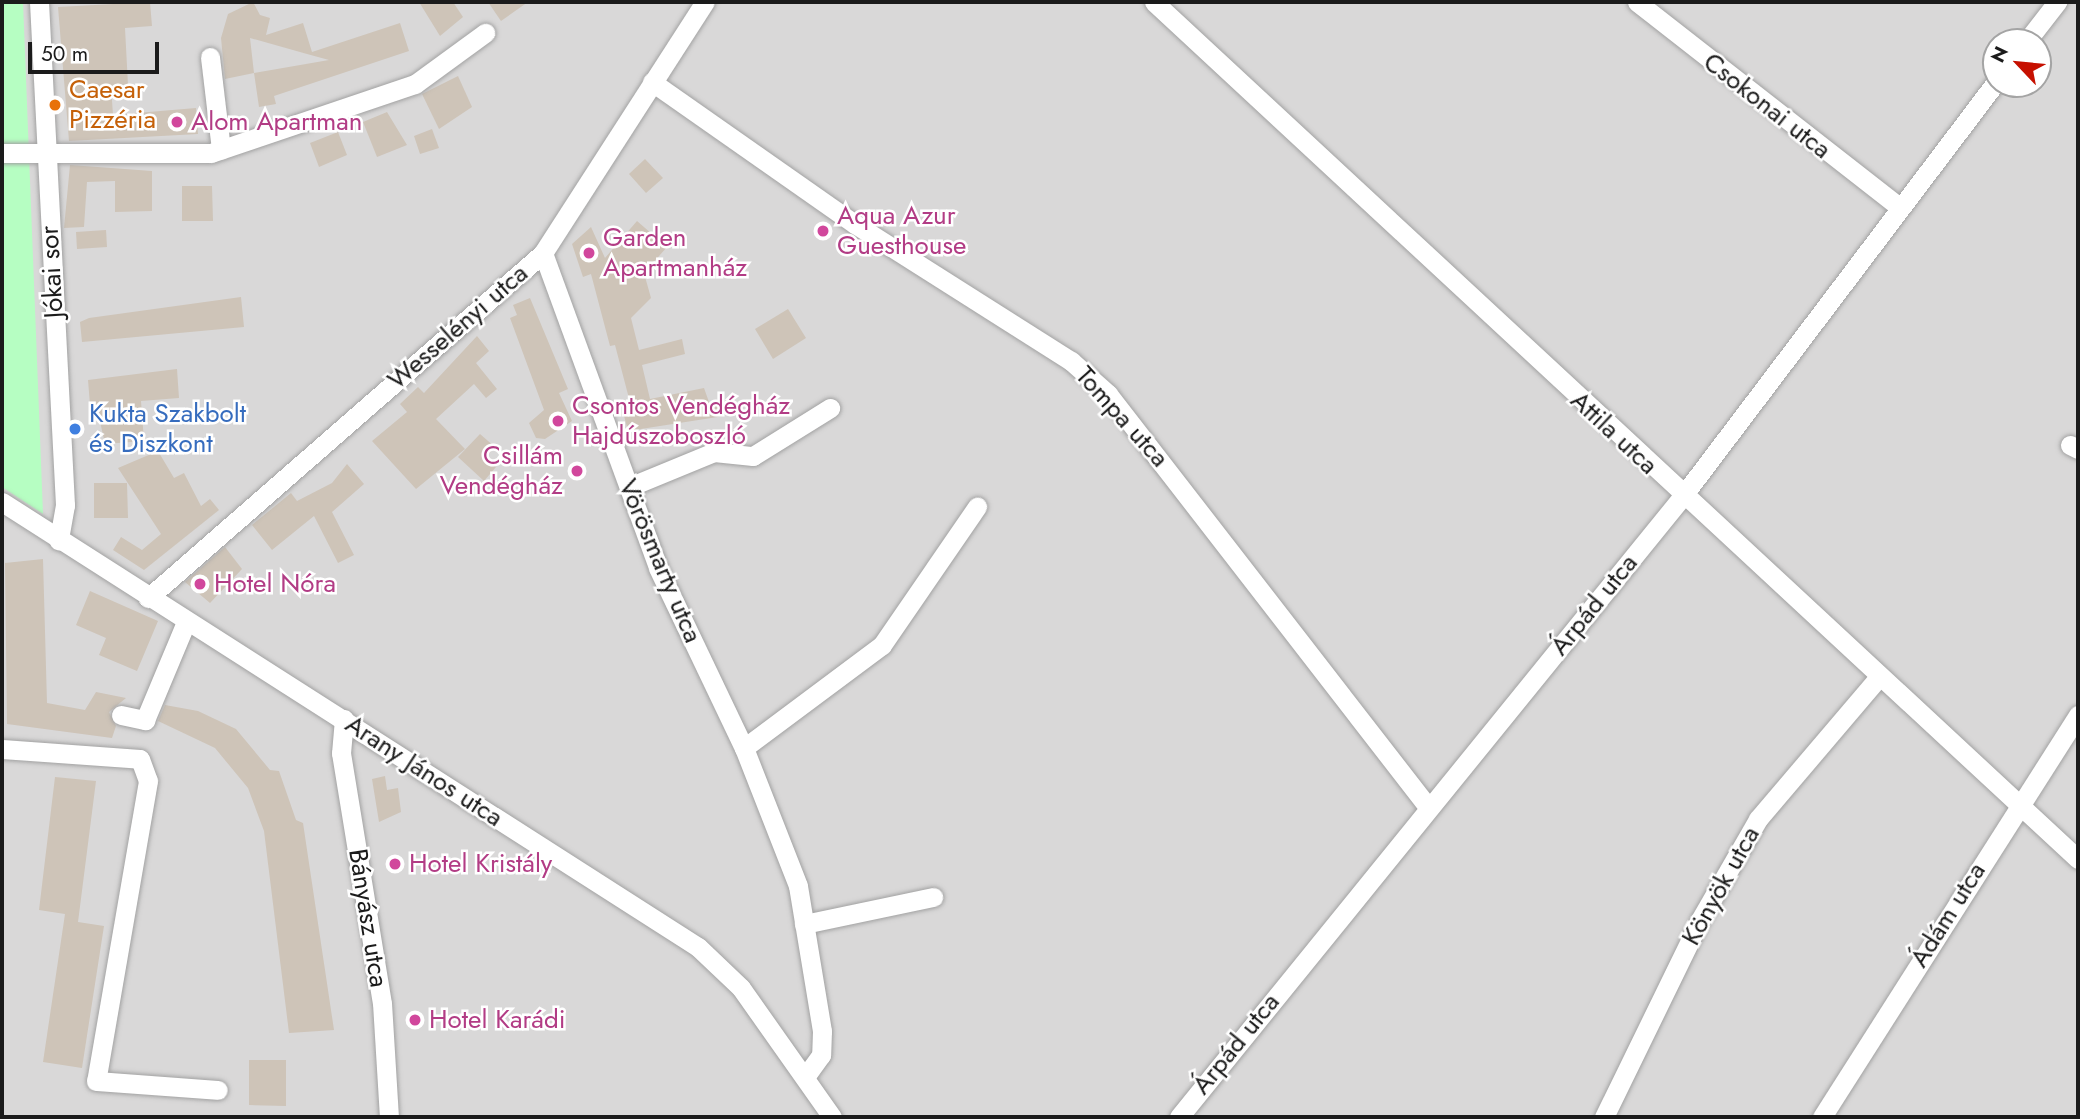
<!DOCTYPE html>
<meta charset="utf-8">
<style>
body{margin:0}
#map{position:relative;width:2080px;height:1119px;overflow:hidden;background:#eeeadf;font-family:Jost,sans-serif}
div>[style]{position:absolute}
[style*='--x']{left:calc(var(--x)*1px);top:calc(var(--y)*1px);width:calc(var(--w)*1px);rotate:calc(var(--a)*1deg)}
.residential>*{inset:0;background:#d9d8d8}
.park>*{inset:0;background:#b6fec2}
.building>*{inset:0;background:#cec4b8}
.roads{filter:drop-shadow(0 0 2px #a2a2a2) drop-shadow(0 0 2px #a2a2a2)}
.minor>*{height:19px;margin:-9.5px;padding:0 9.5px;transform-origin:9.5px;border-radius:9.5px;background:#fff}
.dots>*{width:19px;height:19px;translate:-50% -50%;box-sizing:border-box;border:4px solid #fff;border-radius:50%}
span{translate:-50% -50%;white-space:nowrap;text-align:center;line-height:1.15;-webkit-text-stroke:5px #fff;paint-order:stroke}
.food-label{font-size:26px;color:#c56008}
.left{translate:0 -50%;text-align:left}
.street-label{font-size:26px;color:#1b1b1b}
.hotel-label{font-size:26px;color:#b23c85}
.right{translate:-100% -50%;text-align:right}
.shop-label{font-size:26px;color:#366cbe}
.frame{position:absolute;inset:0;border:4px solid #1b1b1b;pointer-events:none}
.north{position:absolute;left:1982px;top:28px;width:70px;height:70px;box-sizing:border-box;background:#fff;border:2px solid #a4a4a4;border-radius:50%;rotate:296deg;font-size:19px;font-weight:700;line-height:28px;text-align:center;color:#1b1b1b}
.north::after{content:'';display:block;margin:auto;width:24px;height:32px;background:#c61000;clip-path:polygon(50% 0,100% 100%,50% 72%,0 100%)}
.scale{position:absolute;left:28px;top:42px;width:131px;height:32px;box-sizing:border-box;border:4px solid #1b1b1b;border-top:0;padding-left:9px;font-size:21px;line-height:24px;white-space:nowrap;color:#1b1b1b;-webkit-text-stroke:5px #fff;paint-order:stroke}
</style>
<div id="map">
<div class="residential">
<i style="clip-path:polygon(evenodd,2px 2px,2078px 2px,2078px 1117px,2px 1117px,2px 2px,1996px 42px,2038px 42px,2038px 84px,1996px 84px,1996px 42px)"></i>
</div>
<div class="park">
<i style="clip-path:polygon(2px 2px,23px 2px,43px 514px,2px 487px)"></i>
</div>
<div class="building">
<i style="clip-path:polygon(150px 2px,152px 26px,125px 28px,128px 85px,111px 86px,113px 115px,196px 108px,198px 134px,69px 141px,58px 7px)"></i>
<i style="clip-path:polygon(evenodd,253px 2px,260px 15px,270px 18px,266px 35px,303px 23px,312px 52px,400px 23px,409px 51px,274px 96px,276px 104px,259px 107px,254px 73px,225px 79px,221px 38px,228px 14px,253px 2px,250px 38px,307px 54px,329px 60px,254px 73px,250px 38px)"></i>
<i style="clip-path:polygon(419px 2px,453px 2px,463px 17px,440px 36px)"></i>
<i style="clip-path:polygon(488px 2px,528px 2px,501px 21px)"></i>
<i style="clip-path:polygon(458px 76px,472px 107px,439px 129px,422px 94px)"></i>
<i style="clip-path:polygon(387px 112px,407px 145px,377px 157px,363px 122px)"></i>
<i style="clip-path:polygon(432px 129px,439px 148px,420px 154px,414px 136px)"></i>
<i style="clip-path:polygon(338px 132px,347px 155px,319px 167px,310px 143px)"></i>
<i style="clip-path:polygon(645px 159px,663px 178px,646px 193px,629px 174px)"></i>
<i style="clip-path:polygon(70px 165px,152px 171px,152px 211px,115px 212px,115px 181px,87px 182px,84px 227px,64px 228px)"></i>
<i style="clip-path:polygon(182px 186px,212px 186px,213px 221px,182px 221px)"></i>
<i style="clip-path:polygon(637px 221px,667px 247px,644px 273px,651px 298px,631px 318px,639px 350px,682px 339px,685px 354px,642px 365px,650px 399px,704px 388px,710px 405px,720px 402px,724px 416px,628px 431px,622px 408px,631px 406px,615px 345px,610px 346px,591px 274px,583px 277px,572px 244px,591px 227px,605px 258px)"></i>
<i style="clip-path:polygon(106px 230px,107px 247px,77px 249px,76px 232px)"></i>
<i style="clip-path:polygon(241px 297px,244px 327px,82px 342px,80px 322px,89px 318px)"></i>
<i style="clip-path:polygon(530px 298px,568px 389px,559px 393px,572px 421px,545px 439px,536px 438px,529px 423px,544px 410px,510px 318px,517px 315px,513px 305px)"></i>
<i style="clip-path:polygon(788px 309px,806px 338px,773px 359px,755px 329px)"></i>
<i style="clip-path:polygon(477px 336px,489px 351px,476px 363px,497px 389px,486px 398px,474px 384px,436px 419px,465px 449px,416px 489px,372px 441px,407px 412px,400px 404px,418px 387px,424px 393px)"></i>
<i style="clip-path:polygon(177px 369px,179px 398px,141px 401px,144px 441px,105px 444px,99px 417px,91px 417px,88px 380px)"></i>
<i style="clip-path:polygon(480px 434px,495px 447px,486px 457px,496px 467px,484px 481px,458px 457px)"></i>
<i style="clip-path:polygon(158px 451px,174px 478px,184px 473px,201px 506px,210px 499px,219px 510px,144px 570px,113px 550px,121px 537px,142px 550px,161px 534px,118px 468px)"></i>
<i style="clip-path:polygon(347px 464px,364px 484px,332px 512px,354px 555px,338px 563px,314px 516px,272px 550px,252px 525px,291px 493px,297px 501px,332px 483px)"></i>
<i style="clip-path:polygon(94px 483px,127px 483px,128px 518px,94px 518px)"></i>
<i style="clip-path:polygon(225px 547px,242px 569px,210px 603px,185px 582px)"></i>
<i style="clip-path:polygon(43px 559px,47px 703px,85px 710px,96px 692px,126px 698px,109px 712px,116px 726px,112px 738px,7px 724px,5px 563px)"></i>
<i style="clip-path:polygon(90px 591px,158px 621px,137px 671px,99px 655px,106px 638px,76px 625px)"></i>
<i style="clip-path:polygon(165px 705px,198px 711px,236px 729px,270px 770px,279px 771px,296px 820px,303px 823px,334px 1030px,289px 1033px,264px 831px,248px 788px,215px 748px,158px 721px)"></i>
<i style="clip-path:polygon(385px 776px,387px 790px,398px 788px,401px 812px,379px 822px,372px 779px)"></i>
<i style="clip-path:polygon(55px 777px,96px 781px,78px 922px,104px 926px,82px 1068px,43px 1062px,65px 914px,39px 910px)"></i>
<i style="clip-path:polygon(249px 1060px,286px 1060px,286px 1106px,249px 1105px)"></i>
</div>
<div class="roads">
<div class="minor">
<i style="--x:39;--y:2;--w:504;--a:87.04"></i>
<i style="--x:65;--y:505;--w:36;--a:100"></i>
<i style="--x:1154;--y:2;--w:1260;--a:42.85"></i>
<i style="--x:1637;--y:2;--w:333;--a:38"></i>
<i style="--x:2026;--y:42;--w:51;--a:-52.2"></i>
<i style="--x:210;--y:57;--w:93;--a:83.2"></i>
<i style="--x:652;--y:82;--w:248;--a:35"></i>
<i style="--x:855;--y:224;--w:256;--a:32.4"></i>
<i style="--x:1071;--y:361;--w:50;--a:41.7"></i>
<i style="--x:1108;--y:394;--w:522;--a:52.23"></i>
<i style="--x:2;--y:153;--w:209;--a:0"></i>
<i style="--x:211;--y:153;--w:215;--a:-18.7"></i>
<i style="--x:415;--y:84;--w:87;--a:-36.1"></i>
<i style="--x:543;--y:253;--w:335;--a:69.9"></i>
<i style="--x:658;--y:568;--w:199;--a:64.5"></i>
<i style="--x:744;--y:748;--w:148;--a:68.6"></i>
<i style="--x:798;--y:886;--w:147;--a:80.6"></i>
<i style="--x:822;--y:1031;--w:24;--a:92"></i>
<i style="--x:821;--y:1055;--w:27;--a:126"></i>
<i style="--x:2070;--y:445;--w:9;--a:27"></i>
<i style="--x:629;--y:487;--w:92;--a:-22.4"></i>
<i style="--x:714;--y:452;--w:39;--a:6"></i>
<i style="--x:753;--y:456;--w:91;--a:-31.9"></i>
<i style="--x:2;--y:502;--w:826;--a:32.59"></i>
<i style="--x:698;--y:947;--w:59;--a:43.6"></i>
<i style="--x:741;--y:988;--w:158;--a:54.8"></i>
<i style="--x:148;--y:598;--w:524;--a:-41.13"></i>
<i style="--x:543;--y:253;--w:299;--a:-57.2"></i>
<i style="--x:121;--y:715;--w:25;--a:12"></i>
<i style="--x:145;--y:720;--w:106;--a:-67.3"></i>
<i style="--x:344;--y:719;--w:34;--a:95"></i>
<i style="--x:341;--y:753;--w:253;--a:80.7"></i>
<i style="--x:382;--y:1003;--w:114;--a:86.5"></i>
<i style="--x:744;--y:748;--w:172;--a:-36.7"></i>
<i style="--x:882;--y:645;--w:168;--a:-55.5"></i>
<i style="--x:2;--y:749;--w:138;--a:4.1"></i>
<i style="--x:140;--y:759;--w:23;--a:70"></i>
<i style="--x:148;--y:781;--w:304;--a:99.8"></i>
<i style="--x:96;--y:1081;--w:122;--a:4.2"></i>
<i style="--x:804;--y:924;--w:132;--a:-11.8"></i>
<i style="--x:1179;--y:1117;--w:798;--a:-50.95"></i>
<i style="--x:1682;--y:497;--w:520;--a:-52.89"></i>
<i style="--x:1604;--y:1117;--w:219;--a:-64"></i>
<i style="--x:1700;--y:920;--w:116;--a:-60.1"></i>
<i style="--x:1758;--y:819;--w:184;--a:-49.6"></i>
<i style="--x:1822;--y:1117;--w:477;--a:-57.5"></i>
</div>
</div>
<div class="dots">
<i style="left:55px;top:105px;background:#e8710a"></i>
<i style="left:177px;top:122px;background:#d1479c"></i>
<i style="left:823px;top:231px;background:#d1479c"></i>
<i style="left:589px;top:253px;background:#d1479c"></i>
<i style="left:558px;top:421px;background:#d1479c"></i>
<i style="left:75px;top:429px;background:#3f7fe0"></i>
<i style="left:577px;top:471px;background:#d1479c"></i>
<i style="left:200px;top:584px;background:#d1479c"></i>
<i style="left:395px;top:864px;background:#d1479c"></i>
<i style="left:415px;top:1020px;background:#d1479c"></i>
</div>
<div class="food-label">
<span class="left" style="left:69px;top:105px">Caesar<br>Pizzéria</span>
</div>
<div class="street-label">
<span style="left:1767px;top:106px;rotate:38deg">Csokonai utca</span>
<span style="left:52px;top:272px;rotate:-93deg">Jókai sor</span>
<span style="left:458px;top:327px;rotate:-41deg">Wesselényi utca</span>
<span style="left:1122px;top:417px;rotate:48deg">Tompa utca</span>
<span style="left:1614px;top:433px;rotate:43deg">Attila utca</span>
<span style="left:660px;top:561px;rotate:67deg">Vörösmarty utca</span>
<span style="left:1594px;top:605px;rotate:-51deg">Árpád utca</span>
<span style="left:424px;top:771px;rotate:33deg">Arany János utca</span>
<span style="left:1721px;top:886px;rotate:-61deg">Könyök utca</span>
<span style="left:1948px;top:915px;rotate:-58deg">Ádám utca</span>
<span style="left:368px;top:918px;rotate:81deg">Bányász utca</span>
<span style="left:1236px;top:1044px;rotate:-51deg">Árpád utca</span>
</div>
<div class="hotel-label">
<span class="left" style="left:191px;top:122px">Alom Apartman</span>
<span class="left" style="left:837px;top:231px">Aqua Azur<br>Guesthouse</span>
<span class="left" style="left:603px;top:253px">Garden<br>Apartmanház</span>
<span class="left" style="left:572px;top:421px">Csontos Vendégház<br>Hajdúszoboszló</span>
<span class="right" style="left:563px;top:471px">Csillám<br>Vendégház</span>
<span class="left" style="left:214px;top:584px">Hotel Nóra</span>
<span class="left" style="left:409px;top:864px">Hotel Kristály</span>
<span class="left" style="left:429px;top:1020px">Hotel Karádi</span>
</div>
<div class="shop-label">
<span class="left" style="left:89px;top:429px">Kukta Szakbolt<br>és Diszkont</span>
</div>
<div class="frame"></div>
<div class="north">N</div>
<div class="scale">50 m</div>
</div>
